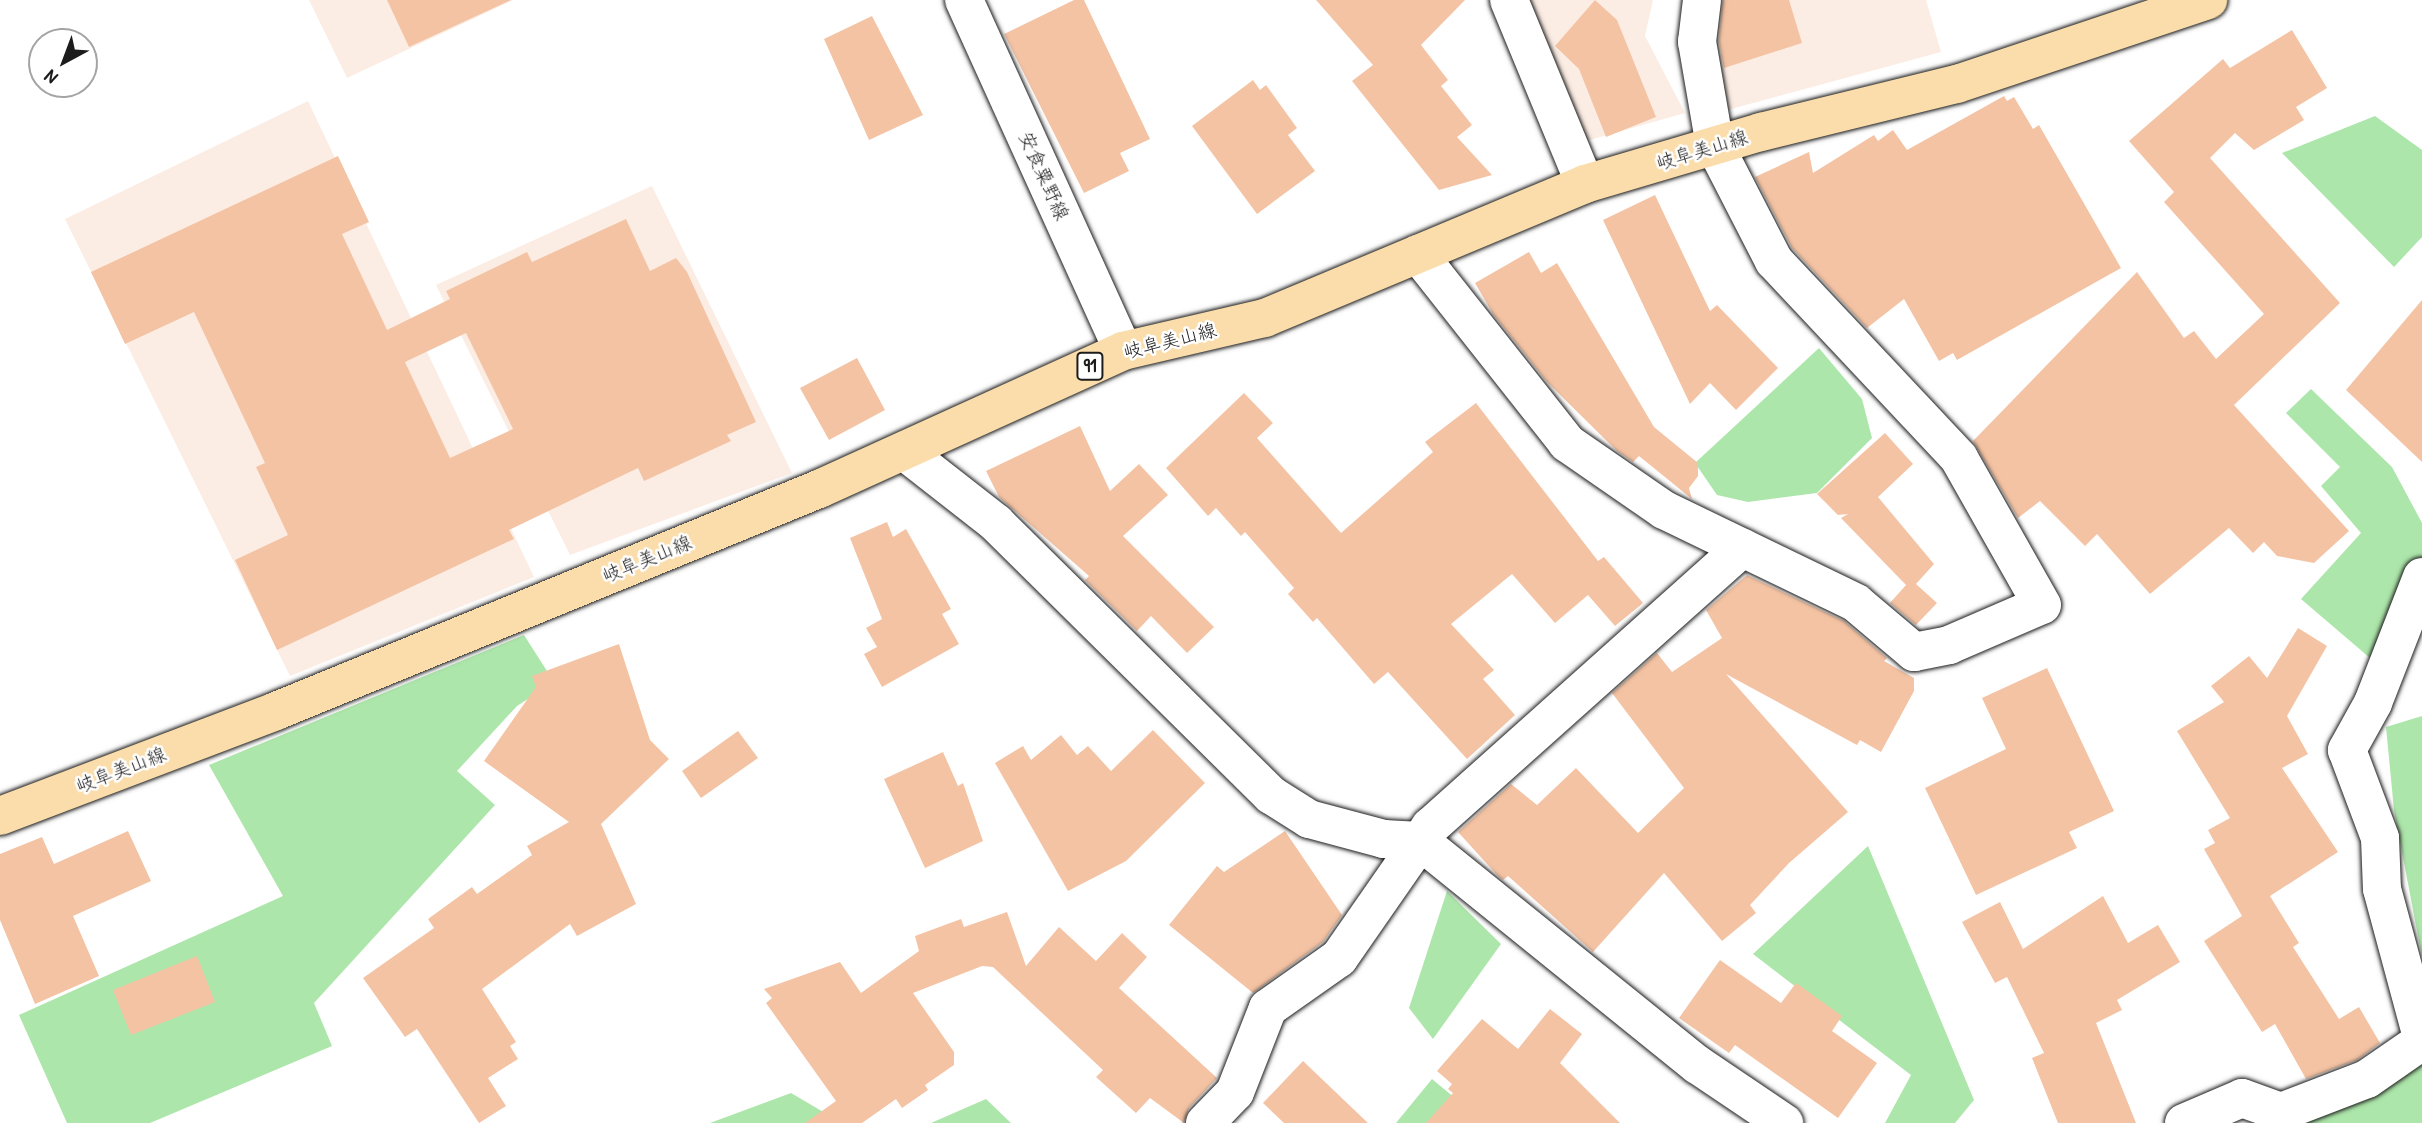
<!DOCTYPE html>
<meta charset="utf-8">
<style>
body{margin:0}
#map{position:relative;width:2422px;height:1123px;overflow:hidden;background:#fff;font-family:"Patrick Hand","Klee One",sans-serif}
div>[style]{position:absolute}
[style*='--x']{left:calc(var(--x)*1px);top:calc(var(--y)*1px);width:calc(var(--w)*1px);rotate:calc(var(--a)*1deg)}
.built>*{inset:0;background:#fcede4}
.green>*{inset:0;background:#ade6aa}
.building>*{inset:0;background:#f4c3a4}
.roads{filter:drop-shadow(0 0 2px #1c1c1c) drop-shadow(0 0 2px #1c1c1c)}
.street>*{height:38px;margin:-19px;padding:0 19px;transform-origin:19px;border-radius:19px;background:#fff}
.secondary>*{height:38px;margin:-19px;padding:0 19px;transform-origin:19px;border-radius:19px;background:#fff}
.primary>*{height:38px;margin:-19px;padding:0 19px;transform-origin:19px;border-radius:19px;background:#faddab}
span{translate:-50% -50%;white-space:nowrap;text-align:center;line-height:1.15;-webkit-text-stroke:5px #fff;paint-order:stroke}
.shield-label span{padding:2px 5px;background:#fff;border:2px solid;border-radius:5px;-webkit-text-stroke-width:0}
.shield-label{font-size:18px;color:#1c1c1c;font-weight:700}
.street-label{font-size:19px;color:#1c1c1c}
.north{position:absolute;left:28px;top:28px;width:70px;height:70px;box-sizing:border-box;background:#fff;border:2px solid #a4a4a4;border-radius:50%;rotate:221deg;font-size:19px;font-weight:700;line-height:28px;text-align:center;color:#1c1c1c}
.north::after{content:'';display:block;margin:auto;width:24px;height:32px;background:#1c1c1c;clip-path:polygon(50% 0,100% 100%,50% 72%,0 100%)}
</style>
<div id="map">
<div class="built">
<i style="clip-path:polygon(309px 0,513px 0,347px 78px)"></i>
<i style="clip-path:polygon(1528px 0,1653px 0,1645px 36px,1685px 113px,1586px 141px)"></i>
<i style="clip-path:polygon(1715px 0,1926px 0,1941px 52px,1720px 112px,1708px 42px)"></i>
<i style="clip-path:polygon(308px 101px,534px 577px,290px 676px,65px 219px)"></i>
<i style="clip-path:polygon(652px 186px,792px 473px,570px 555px,436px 285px)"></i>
</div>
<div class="green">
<i style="clip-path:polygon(2375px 116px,2422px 150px,2422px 237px,2394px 267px,2282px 153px)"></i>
<i style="clip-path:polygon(1819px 348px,1862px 399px,1872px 438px,1817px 493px,1748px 502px,1717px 495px,1695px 463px)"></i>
<i style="clip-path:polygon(2311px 389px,2392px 467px,2422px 523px,2422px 585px,2384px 670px,2301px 599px,2361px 533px,2321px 486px,2340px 467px,2286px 413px)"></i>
<i style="clip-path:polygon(524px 635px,554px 682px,517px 706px,457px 771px,495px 805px,314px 1003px,332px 1046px,150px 1123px,67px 1123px,19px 1015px,283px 896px,209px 765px)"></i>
<i style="clip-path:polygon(2422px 716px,2422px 957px,2394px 810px,2386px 727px)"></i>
<i style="clip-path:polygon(1868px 846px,1974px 1100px,1955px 1123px,1885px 1123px,1911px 1075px,1753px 954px)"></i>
<i style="clip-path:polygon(1447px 891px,1501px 944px,1433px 1039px,1409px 1008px)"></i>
<i style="clip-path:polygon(2422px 1053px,2422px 1123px,2293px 1123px)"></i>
<i style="clip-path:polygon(1432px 1079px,1485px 1123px,1396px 1123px)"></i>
<i style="clip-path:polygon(791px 1093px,842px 1123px,710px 1123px)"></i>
<i style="clip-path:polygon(986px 1099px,1011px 1123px,931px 1123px)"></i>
</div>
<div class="building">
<i style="clip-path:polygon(387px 0,511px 0,409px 47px)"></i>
<i style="clip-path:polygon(1074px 0,1084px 0,1150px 139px,1120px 153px,1129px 171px,1084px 193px,1004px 34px)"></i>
<i style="clip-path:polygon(1316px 0,1465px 0,1421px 45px,1448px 80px,1441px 86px,1472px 125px,1457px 137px,1492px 175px,1439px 190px,1352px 81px,1373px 65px)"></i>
<i style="clip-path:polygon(1595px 0,1617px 20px,1656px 117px,1606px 137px,1579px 69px,1555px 46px)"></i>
<i style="clip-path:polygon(1723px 0,1789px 0,1802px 43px,1724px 68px,1719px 41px)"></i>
<i style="clip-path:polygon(872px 16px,923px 115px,869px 140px,824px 39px)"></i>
<i style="clip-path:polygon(2292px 30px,2327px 88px,2296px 107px,2304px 120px,2254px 150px,2235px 133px,2210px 158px,2340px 303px,2234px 405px,2349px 531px,2314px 563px,2277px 556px,2264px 542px,2253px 553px,2229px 528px,2150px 594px,2097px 534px,2085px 546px,2040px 501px,2018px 518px,1973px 441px,2137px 272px,2184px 338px,2194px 331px,2216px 359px,2264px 314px,2164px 202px,2174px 192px,2129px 141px,2223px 59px,2230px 68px)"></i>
<i style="clip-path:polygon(1253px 80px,1260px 90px,1266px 85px,1297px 128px,1288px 135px,1315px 171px,1257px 214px,1192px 126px)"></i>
<i style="clip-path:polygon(2004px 96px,2007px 101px,2014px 97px,2033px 129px,2039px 125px,2121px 268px,1957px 360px,1953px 353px,1939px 361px,1904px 299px,1867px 328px,1792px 248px,1755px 177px,1809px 152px,1813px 173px,1874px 135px,1878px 141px,1893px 130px,1907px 150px)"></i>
<i style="clip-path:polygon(evenodd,338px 156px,369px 222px,342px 234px,387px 330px,450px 299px,446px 291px,527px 252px,532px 262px,626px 219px,650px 271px,676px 258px,687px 272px,756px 422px,727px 435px,731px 441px,644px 481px,638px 468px,509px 530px,514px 539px,277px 650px,235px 560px,288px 535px,256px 467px,265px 463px,194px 312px,125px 344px,91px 272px,338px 156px,466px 333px,513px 429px,450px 458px,405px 362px,466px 333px)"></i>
<i style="clip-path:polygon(1655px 195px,1710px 311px,1717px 305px,1778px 368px,1736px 410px,1710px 383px,1690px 404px,1603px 220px)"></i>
<i style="clip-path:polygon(1529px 252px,1541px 273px,1557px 263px,1654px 427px,1698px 463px,1698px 476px,1689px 488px,1692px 499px,1639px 456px,1633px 462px,1617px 451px,1547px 382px,1493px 314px,1475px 283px)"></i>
<i style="clip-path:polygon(2422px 300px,2422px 462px,2346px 390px)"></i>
<i style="clip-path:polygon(857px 358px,885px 410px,829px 440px,800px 388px)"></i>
<i style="clip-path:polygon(1244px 393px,1273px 423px,1257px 438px,1341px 533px,1433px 452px,1425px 442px,1476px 403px,1598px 561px,1604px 557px,1643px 603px,1615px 626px,1588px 595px,1555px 623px,1512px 574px,1451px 624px,1494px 670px,1483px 679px,1515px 715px,1467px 759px,1388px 672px,1374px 684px,1317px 618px,1313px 622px,1288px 594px,1294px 588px,1245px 532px,1241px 536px,1216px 508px,1208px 516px,1166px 468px)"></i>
<i style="clip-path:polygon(1080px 426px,1110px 491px,1139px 464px,1168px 495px,1123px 536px,1214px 627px,1187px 653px,1151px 616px,1137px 631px,1085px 580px,1089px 576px,999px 497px,986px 471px)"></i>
<i style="clip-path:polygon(1885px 433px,1913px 464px,1878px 497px,1934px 564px,1916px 584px,1937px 603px,1916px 625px,1890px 603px,1906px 585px,1841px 518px,1848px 514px,1838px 515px,1817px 494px)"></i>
<i style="clip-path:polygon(887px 522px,893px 537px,906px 529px,951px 609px,942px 614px,959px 644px,882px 687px,864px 654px,877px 647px,866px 628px,882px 619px,850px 538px)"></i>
<i style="clip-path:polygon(1747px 575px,1844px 621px,1887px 658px,1884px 661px,1914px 678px,1914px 691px,1881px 752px,1860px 740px,1857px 745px,1726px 674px,1848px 812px,1789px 863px,1750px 905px,1756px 913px,1722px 941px,1664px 873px,1593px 952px,1508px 876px,1503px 880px,1498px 876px,1458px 832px,1511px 784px,1537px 805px,1576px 768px,1638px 833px,1684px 788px,1612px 693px,1657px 653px,1672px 672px,1722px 638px,1706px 610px)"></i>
<i style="clip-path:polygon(2298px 628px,2327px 646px,2287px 716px,2308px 754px,2282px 768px,2338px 852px,2270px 896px,2299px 943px,2293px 947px,2339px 1019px,2359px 1007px,2380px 1043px,2357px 1060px,2306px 1079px,2275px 1024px,2262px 1032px,2204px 941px,2242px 916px,2204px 849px,2215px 843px,2208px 830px,2230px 818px,2177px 731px,2224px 702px,2211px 686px,2249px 656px,2267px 678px)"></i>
<i style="clip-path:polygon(619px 644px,650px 740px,669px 759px,601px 824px,636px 904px,577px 936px,570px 924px,482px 989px,516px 1042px,510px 1046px,518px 1059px,488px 1078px,506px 1106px,479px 1123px,417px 1029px,405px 1037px,363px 978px,434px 928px,428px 919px,472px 887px,477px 894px,532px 855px,527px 846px,569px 822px,484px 761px,536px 687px,532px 676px)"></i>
<i style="clip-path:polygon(2047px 668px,2114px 811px,2069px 832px,2077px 848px,1976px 895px,1925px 788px,2006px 749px,1982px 698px)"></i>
<i style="clip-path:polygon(1153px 730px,1205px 783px,1126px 861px,1068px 891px,995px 763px,1023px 746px,1031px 760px,1061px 735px,1077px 755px,1088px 746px,1111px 771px)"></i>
<i style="clip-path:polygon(738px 731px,758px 758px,701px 798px,682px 771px)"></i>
<i style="clip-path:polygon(943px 752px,958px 786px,963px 783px,983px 841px,925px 868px,884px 779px)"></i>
<i style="clip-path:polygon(128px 831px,151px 881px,73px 916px,99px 976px,35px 1004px,0 920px,0 854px,42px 837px,54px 864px)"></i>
<i style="clip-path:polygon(1285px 831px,1342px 915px,1323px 942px,1253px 993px,1169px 925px,1217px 866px,1224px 872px)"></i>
<i style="clip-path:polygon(2103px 896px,2128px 943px,2158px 925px,2180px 962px,2117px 1000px,2122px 1010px,2096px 1023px,2136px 1123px,2058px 1123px,2032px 1058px,2044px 1053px,2007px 977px,1995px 983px,1962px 922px,2000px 902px,2023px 949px)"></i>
<i style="clip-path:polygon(1007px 912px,1026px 966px,1059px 927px,1096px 961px,1122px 933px,1147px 957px,1119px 988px,1217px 1078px,1189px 1108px,1184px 1123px,1150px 1098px,1136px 1113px,1096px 1077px,1103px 1070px,993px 967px,982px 966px,913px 993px,954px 1052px,954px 1065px,925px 1085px,928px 1090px,902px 1108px,896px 1099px,862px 1123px,805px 1123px,836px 1101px,766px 1003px,772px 998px,764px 989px,840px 962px,861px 993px,919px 951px,915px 936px,961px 919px,964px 927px)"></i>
<i style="clip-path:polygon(197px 956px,215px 1002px,131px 1035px,113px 990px)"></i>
<i style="clip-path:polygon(1720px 960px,1781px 1003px,1796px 983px,1842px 1016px,1832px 1031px,1877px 1063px,1838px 1118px,1735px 1045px,1729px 1053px,1679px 1018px)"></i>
<i style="clip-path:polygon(1550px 1009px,1582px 1034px,1560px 1063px,1620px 1123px,1426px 1123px,1453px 1093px,1448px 1089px,1452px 1084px,1437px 1071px,1482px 1019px,1518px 1049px)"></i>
<i style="clip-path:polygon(1303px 1061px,1368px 1123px,1284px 1123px,1263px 1103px)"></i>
</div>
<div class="roads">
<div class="street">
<i style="--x:1509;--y:0;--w:199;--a:67.6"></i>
<i style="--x:1418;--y:254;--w:241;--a:51.7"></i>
<i style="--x:1567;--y:443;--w:118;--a:34.6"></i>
<i style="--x:1664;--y:510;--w:213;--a:25.8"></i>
<i style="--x:1856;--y:603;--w:76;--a:40.2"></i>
<i style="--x:1914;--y:652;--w:36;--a:-11"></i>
<i style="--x:1949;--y:645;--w:101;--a:-23.3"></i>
<i style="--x:2042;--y:605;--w:169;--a:-119.5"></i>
<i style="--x:1959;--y:458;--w:270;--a:-133.2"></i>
<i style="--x:1774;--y:261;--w:129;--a:-117.2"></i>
<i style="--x:1715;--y:146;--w:106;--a:-99.8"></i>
<i style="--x:1697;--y:42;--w:42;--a:-83.2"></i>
<i style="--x:904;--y:451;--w:117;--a:38"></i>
<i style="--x:996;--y:523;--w:387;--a:44.7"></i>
<i style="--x:1271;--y:795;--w:45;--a:32.3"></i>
<i style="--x:1309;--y:819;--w:78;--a:14.9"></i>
<i style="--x:1384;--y:839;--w:36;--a:3"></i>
<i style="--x:1420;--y:841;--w:357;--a:38.9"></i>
<i style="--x:1698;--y:1065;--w:104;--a:34"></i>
<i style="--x:2422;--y:577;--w:135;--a:111.3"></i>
<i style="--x:2373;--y:703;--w:54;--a:119"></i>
<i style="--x:2347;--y:750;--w:94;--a:69.4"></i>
<i style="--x:2380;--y:838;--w:51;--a:87.8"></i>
<i style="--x:2382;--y:889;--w:153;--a:74.9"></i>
<i style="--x:1205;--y:1123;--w:43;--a:-45.9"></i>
<i style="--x:1235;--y:1092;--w:90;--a:-68.6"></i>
<i style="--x:1268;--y:1008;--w:87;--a:-35.2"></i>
<i style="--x:1339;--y:958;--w:160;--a:-55.2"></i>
<i style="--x:1430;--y:827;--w:419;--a:-41.8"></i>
<i style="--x:2184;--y:1123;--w:63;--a:-23.3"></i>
<i style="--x:2242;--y:1098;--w:41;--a:19.7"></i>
<i style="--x:2281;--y:1112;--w:92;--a:-21"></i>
<i style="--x:2367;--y:1079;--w:67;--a:-34.6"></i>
</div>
<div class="secondary">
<i style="--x:964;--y:0;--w:385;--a:65.6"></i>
</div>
<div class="primary">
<i style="--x:0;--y:816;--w:295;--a:-20.8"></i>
<i style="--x:276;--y:711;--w:587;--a:-22.24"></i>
<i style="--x:819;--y:489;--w:334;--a:-24.4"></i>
<i style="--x:1123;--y:351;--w:146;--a:-13.1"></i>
<i style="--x:1265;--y:318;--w:347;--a:-22.7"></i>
<i style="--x:1585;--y:184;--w:184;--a:-16.5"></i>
<i style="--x:1761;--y:132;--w:202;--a:-13.8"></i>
<i style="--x:1957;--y:84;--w:265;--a:-18.5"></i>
</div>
</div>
<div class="shield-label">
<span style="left:1090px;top:366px">91</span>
</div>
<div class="street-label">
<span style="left:1702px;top:150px;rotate:-17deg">岐阜美山線</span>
<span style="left:1044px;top:176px;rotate:66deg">安食粟野線</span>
<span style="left:1170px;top:341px;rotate:-14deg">岐阜美山線</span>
<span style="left:647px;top:559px;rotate:-22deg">岐阜美山線</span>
<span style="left:121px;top:770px;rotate:-21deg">岐阜美山線</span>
</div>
<div class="north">N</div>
</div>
